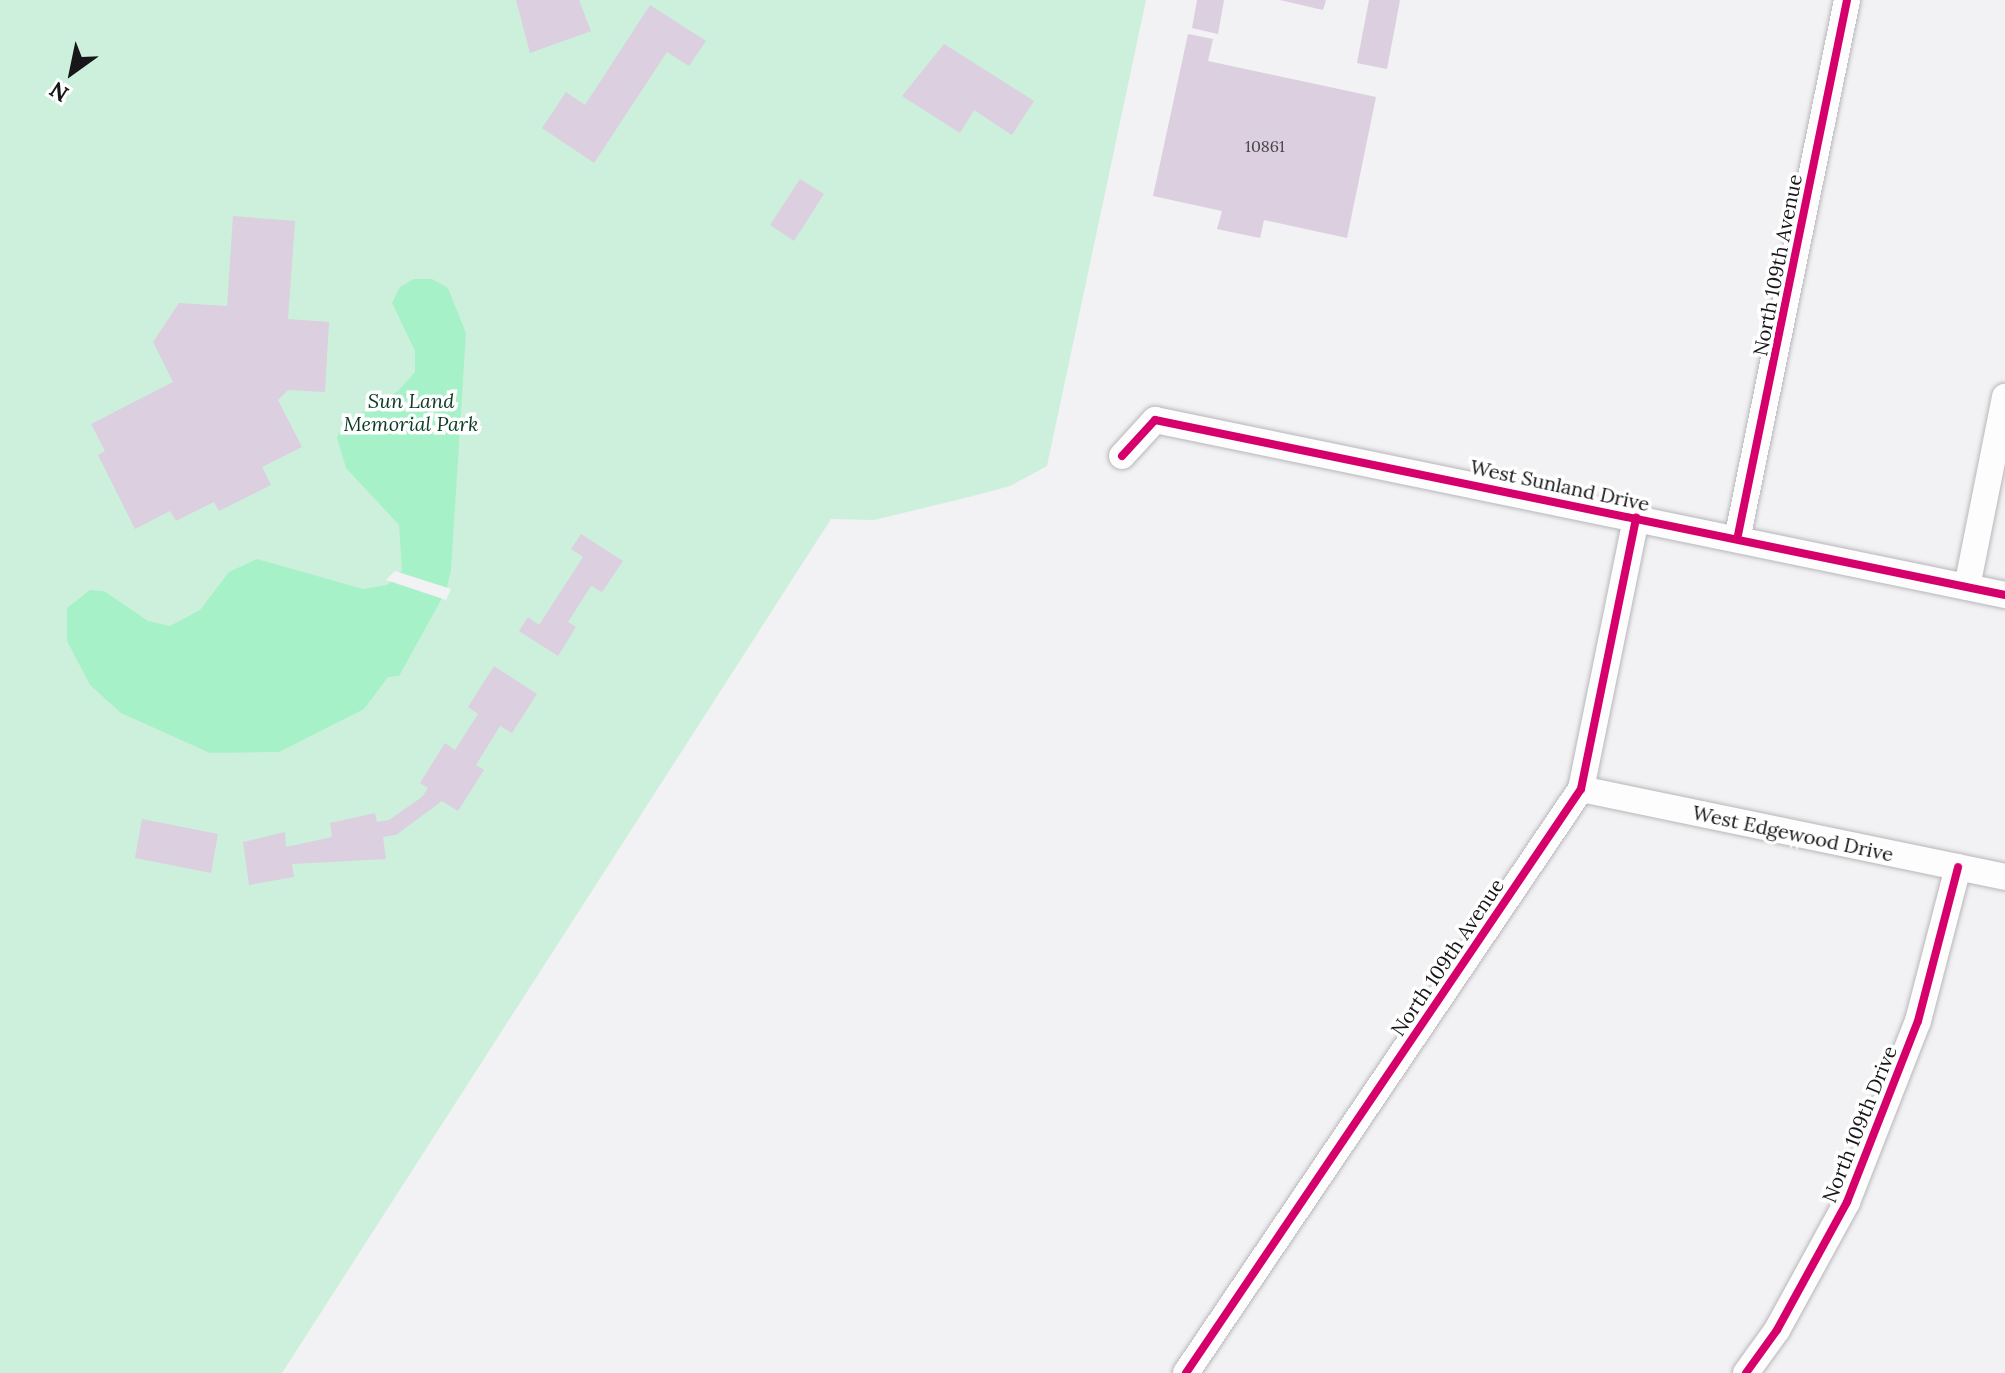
<!DOCTYPE html>
<style>
body{margin:0}
#map{position:relative;width:2005px;height:1373px;overflow:hidden;background:#f2f1f3;font-family:Lora,serif}
div>[style]{position:absolute}
[style*='--x']{left:calc(var(--x)*1px);top:calc(var(--y)*1px);width:calc(var(--w)*1px);rotate:calc(var(--a)*1deg)}
.green>*{inset:0;background:#cdf0dc}
.water>*{inset:0;background:#a7f1c9}
.pier>*{inset:0;background:#f2f1f3}
.building>*{inset:0;background:#dbcfe0}
.roads{filter:drop-shadow(0 0 2px #b8b7b9) drop-shadow(0 0 2px #b8b7b9)}
.street>*{height:26px;margin:-13px;padding:0 13px;transform-origin:13px;border-radius:13px;background:#fdfdfd}
.cycleway>*{height:8px;margin:-4px;padding:0 4px;transform-origin:4px;border-radius:4px;background:#d6006c}
span{translate:-50% -50%;white-space:nowrap;text-align:center;line-height:1.15;-webkit-text-stroke:7px #fff;paint-order:stroke}
.number-label{font-size:16px;color:#48444a}
.number-label span{-webkit-text-stroke-width:0}
.street-label{font-size:20px;color:#171618}
.park-label{font-size:20px;color:#0c3a24;font-style:italic}
.north{position:absolute;left:32px;top:32px;width:80px;height:80px;-webkit-text-stroke:6px #fff;paint-order:stroke;rotate:213deg;font-size:22px;font-weight:700;line-height:32px;text-align:center;color:#171618}
.north::after{content:'';display:block;margin:auto;width:28px;height:36px;background:#171618;clip-path:polygon(50% 0,100% 100%,50% 72%,0 100%)}
</style>
<div id="map">
<div class="green">
<i style="clip-path:polygon(0 0,1146px 0,1047px 466px,1010px 486px,965px 498px,874px 520px,831px 519px,282px 1373px,0 1373px)"></i>
</div>
<div class="water">
<i style="clip-path:polygon(414px 279px,432px 279px,448px 288px,466px 333px,451px 570px,446px 591px,399px 676px,388px 677px,364px 709px,279px 752px,210px 753px,121px 713px,90px 685px,67px 641px,67px 608px,90px 590px,104px 591px,148px 621px,170px 626px,200px 610px,229px 572px,257px 559px,363px 589px,387px 585px,402px 570px,399px 525px,346px 468px,337px 438px,344px 423px,398px 391px,415px 372px,415px 351px,392px 303px,400px 287px)"></i>
</div>
<div class="pier">
<i style="clip-path:polygon(395px 571px,451px 589px,446px 600px,386px 580px)"></i>
</div>
<div class="building">
<i style="clip-path:polygon(516px 0,579px 0,591px 31px,530px 53px)"></i>
<i style="clip-path:polygon(1197px 0,1224px 0,1218px 34px,1192px 28px)"></i>
<i style="clip-path:polygon(1280px 0,1326px 0,1323px 10px)"></i>
<i style="clip-path:polygon(1369px 0,1400px 0,1387px 69px,1357px 63px)"></i>
<i style="clip-path:polygon(650px 5px,706px 41px,689px 66px,667px 52px,594px 163px,542px 128px,566px 92px,585px 105px)"></i>
<i style="clip-path:polygon(1188px 34px,1213px 39px,1208px 61px,1376px 97px,1347px 238px,1264px 220px,1260px 238px,1236px 233px,1217px 229px,1222px 211px,1153px 196px)"></i>
<i style="clip-path:polygon(944px 44px,1034px 101px,1012px 135px,974px 110px,960px 133px,902px 96px)"></i>
<i style="clip-path:polygon(800px 179px,824px 194px,794px 241px,770px 225px)"></i>
<i style="clip-path:polygon(233px 216px,295px 221px,288px 319px,329px 322px,325px 392px,288px 390px,278px 400px,302px 447px,262px 467px,271px 485px,219px 511px,214px 502px,176px 521px,170px 511px,135px 529px,98px 455px,105px 451px,91px 424px,173px 382px,153px 342px,179px 303px,227px 306px)"></i>
<i style="clip-path:polygon(581px 534px,623px 561px,602px 592px,591px 586px,568px 622px,576px 627px,558px 656px,519px 631px,528px 617px,539px 625px,583px 557px,571px 549px)"></i>
<i style="clip-path:polygon(494px 666px,537px 694px,512px 733px,500px 726px,476px 765px,484px 770px,458px 811px,442px 801px,396px 835px,383px 837px,386px 859px,292px 864px,294px 877px,249px 885px,243px 842px,285px 832px,286px 847px,332px 837px,330px 823px,375px 813px,377px 822px,389px 820px,422px 797px,428px 788px,420px 783px,445px 743px,455px 750px,478px 714px,468px 707px)"></i>
<i style="clip-path:polygon(142px 819px,218px 834px,211px 873px,135px 858px)"></i>
</div>
<div class="roads">
<div class="street">
<i style="--x:1122;--y:456;--w:49;--a:-47.5"></i>
<i style="--x:1155;--y:420;--w:868;--a:11.63"></i>
<i style="--x:1738;--y:535;--w:546;--a:-78.48"></i>
<i style="--x:1967;--y:587;--w:194;--a:-78.7"></i>
<i style="--x:1581;--y:789;--w:433;--a:11.7"></i>
<i style="--x:1186;--y:1373;--w:705;--a:-55.93"></i>
<i style="--x:1581;--y:789;--w:277;--a:-78.5"></i>
<i style="--x:1746;--y:1373;--w:53;--a:-54.2"></i>
<i style="--x:1777;--y:1330;--w:146;--a:-61.3"></i>
<i style="--x:1847;--y:1202;--w:194;--a:-68.6"></i>
<i style="--x:1918;--y:1021;--w:159;--a:-75.4"></i>
</div>
</div>
<div class="cycleway">
<i style="--x:1122;--y:456;--w:49;--a:-47.5"></i>
<i style="--x:1155;--y:420;--w:868;--a:11.63"></i>
<i style="--x:1738;--y:535;--w:546;--a:-78.48"></i>
<i style="--x:1186;--y:1373;--w:705;--a:-55.93"></i>
<i style="--x:1581;--y:789;--w:277;--a:-78.5"></i>
<i style="--x:1746;--y:1373;--w:53;--a:-54.2"></i>
<i style="--x:1777;--y:1330;--w:146;--a:-61.3"></i>
<i style="--x:1847;--y:1202;--w:194;--a:-68.6"></i>
<i style="--x:1918;--y:1021;--w:159;--a:-75.4"></i>
</div>
<div class="number-label">
<span style="left:1265px;top:146px">10861</span>
</div>
<div class="street-label">
<span style="left:1777px;top:265px;rotate:-79deg">North 109th Avenue</span>
<span style="left:1560px;top:485px;rotate:12deg">West Sunland Drive</span>
<span style="left:1793px;top:833px;rotate:12deg">West Edgewood Drive</span>
<span style="left:1447px;top:957px;rotate:-56deg">North 109th Avenue</span>
<span style="left:1859px;top:1124px;rotate:-68deg">North 109th Drive</span>
</div>
<div class="park-label">
<span style="left:411px;top:412px">Sun Land<br>Memorial Park</span>
</div>
<div class="north">N</div>
</div>
